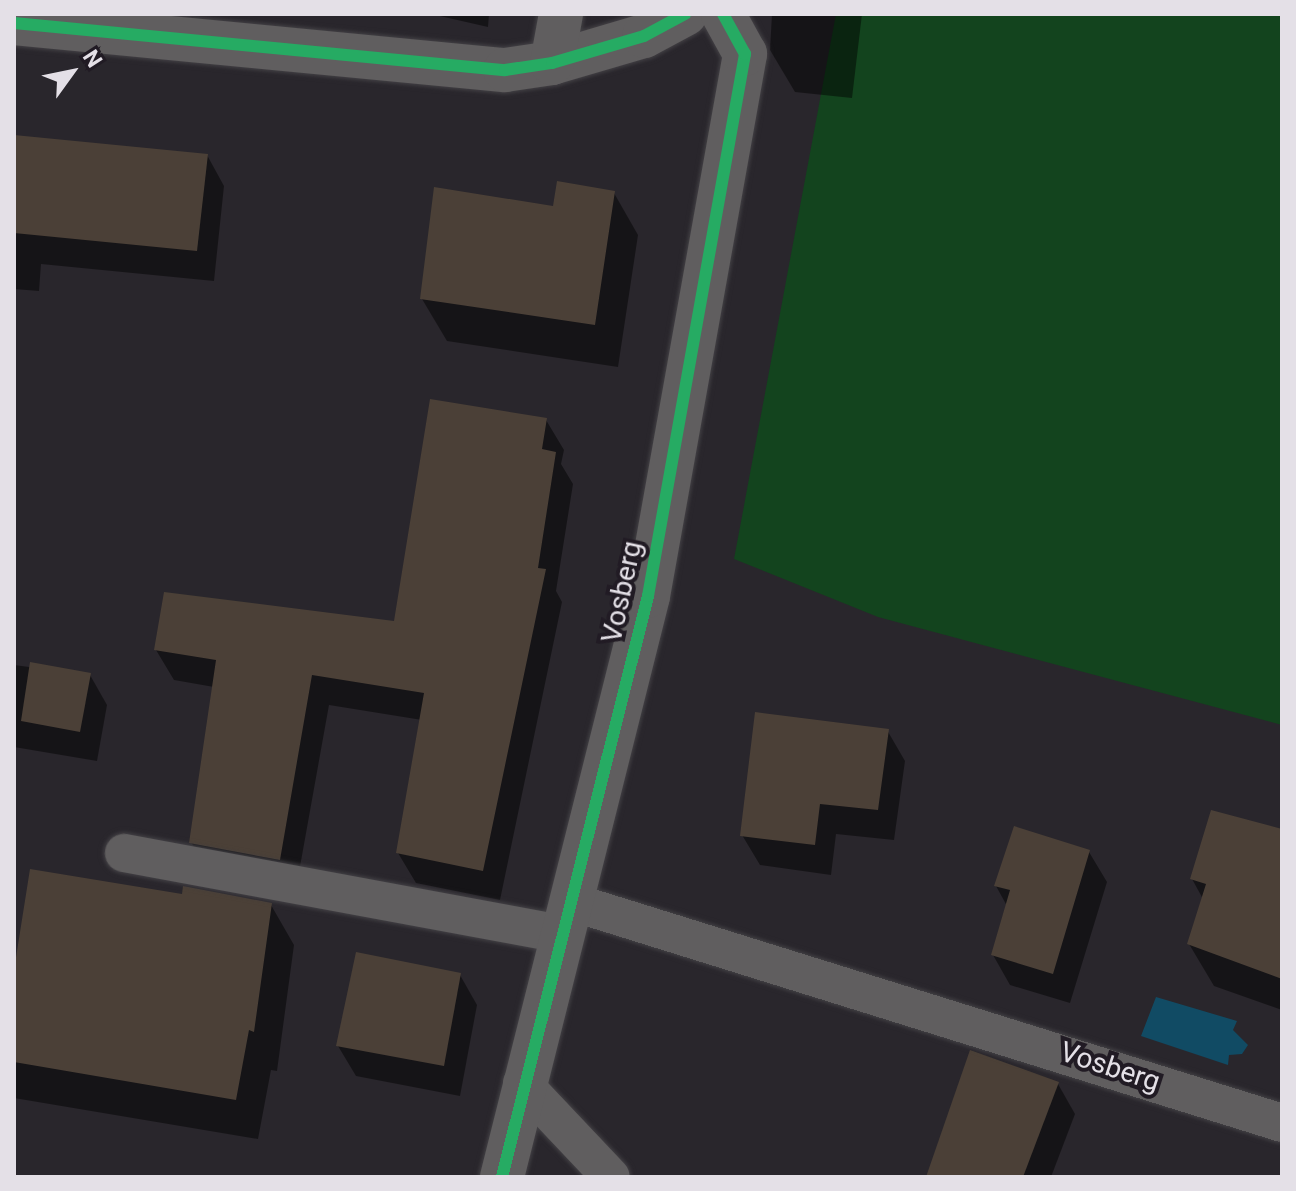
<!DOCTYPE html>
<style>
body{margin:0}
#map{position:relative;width:1296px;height:1191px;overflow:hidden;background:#29262c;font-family:Roboto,sans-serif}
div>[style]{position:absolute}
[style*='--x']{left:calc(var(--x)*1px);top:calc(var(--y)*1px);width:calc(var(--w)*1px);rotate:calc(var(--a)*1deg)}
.green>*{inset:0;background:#13441e}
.water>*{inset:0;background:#114b64}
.shadow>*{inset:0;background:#0007}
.building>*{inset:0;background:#4b4037}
.roads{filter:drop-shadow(0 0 2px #434145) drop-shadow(0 0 2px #434145)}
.service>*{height:38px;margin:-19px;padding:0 19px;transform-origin:19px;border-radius:19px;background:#605e5f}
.minor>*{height:44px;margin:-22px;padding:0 22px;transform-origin:22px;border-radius:22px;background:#605e5f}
.cycleway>*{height:12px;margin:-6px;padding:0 6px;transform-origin:6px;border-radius:6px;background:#26ab63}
span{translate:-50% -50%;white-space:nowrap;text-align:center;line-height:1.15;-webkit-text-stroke:8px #211b24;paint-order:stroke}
.street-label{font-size:28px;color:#e4e0e7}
.frame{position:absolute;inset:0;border:16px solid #e4e0e7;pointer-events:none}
.north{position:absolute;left:32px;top:32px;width:80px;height:80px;-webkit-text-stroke:6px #211b24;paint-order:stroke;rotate:57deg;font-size:22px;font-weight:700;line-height:32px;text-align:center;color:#e4e0e7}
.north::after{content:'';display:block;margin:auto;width:28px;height:36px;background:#e4e0e7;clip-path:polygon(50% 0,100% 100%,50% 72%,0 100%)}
</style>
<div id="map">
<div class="green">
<i style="clip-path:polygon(836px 14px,1282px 14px,1282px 725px,878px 617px,734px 559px)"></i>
</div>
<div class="water">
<i style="clip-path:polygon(1156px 997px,1237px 1021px,1233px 1030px,1248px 1045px,1242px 1054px,1229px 1055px,1228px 1065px,1141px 1036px)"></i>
</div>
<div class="shadow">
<i style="clip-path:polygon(431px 14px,489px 14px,488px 27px)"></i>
<i style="clip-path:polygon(772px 14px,862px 14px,852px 98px,795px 92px,770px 50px)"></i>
<i style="clip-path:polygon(14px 137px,207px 155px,224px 186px,214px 281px,41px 264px,39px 291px,14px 289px)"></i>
<i style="clip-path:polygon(614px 193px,638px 235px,618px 367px,447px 341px,422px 299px,555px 209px)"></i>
<i style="clip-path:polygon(546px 420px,564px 450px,561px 464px,573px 484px,556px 591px,562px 602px,500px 900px,416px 883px,398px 853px,422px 720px,329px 705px,296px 889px,209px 873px,191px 842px,214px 687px,174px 680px,156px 650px,396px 623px)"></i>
<i style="clip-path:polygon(14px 665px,90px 675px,107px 705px,97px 761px,14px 747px)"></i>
<i style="clip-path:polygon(887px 730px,905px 761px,894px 840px,836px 834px,831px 875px,760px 865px,742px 835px)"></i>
<i style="clip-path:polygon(1282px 831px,1282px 1010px,1214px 986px,1189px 944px,1203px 899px,1192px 879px)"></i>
<i style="clip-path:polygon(1089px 852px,1107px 882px,1070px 1003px,1010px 985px,993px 955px,1007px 906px,996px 886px)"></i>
<i style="clip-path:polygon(271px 905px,294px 945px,277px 1071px,271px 1070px,258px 1139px,14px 1098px,14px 982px)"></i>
<i style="clip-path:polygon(460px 975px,477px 1005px,460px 1096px,356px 1076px,338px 1046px)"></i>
<i style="clip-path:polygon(1058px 1084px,1075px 1114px,1051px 1177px,928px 1177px)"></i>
</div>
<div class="building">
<i style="clip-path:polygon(14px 135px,208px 154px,197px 251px,14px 233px)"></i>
<i style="clip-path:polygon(557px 181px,615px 191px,595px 325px,420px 299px,434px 187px,553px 206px)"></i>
<i style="clip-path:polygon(430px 399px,547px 418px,542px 449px,556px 452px,538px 568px,546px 569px,483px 871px,396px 853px,424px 693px,312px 675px,280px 860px,189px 843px,216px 660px,154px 650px,164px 592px,394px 621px)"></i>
<i style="clip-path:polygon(30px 662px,91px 673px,80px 732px,21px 721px)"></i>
<i style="clip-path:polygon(755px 712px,889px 729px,878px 810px,820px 804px,815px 845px,740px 836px)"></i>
<i style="clip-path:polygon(1211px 810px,1282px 829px,1282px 979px,1187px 944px,1206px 884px,1190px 879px)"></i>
<i style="clip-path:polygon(1014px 826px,1090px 850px,1053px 974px,991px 955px,1010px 890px,994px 886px)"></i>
<i style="clip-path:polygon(30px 869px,182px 894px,183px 886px,272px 903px,254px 1032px,249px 1030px,236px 1100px,14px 1062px,14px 970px)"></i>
<i style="clip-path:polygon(356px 952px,461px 973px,444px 1066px,336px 1046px)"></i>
<i style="clip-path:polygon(970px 1050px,1059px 1082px,1023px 1177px,926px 1177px)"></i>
</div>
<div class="roads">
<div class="service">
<i style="--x:124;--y:853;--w:443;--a:10.5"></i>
<i style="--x:569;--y:901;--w:747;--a:17.29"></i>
<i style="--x:522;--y:1083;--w:129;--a:46.6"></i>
</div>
<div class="minor">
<i style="--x:14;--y:23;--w:493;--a:5.5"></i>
<i style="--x:505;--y:70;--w:48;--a:-8.5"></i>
<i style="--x:552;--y:63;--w:96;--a:-16.4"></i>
<i style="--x:644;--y:36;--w:47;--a:-28.2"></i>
<i style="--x:552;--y:63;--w:50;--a:-79.6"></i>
<i style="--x:502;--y:1177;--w:599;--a:-75.89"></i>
<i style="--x:648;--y:596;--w:551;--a:-79.85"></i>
<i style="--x:745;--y:54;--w:46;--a:-118.8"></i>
</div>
</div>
<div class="cycleway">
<i style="--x:14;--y:23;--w:493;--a:5.5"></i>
<i style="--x:505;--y:70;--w:48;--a:-8.5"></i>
<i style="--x:552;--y:63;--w:96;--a:-16.4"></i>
<i style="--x:644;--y:36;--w:47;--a:-28.2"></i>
<i style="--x:502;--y:1177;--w:599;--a:-75.89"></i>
<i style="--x:648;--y:596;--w:551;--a:-79.85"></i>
<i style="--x:745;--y:54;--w:46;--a:-118.8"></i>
</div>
<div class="street-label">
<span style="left:622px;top:592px;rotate:-78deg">Vosberg</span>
<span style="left:1110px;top:1067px;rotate:18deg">Vosberg</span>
</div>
<div class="frame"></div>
<div class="north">N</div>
</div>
